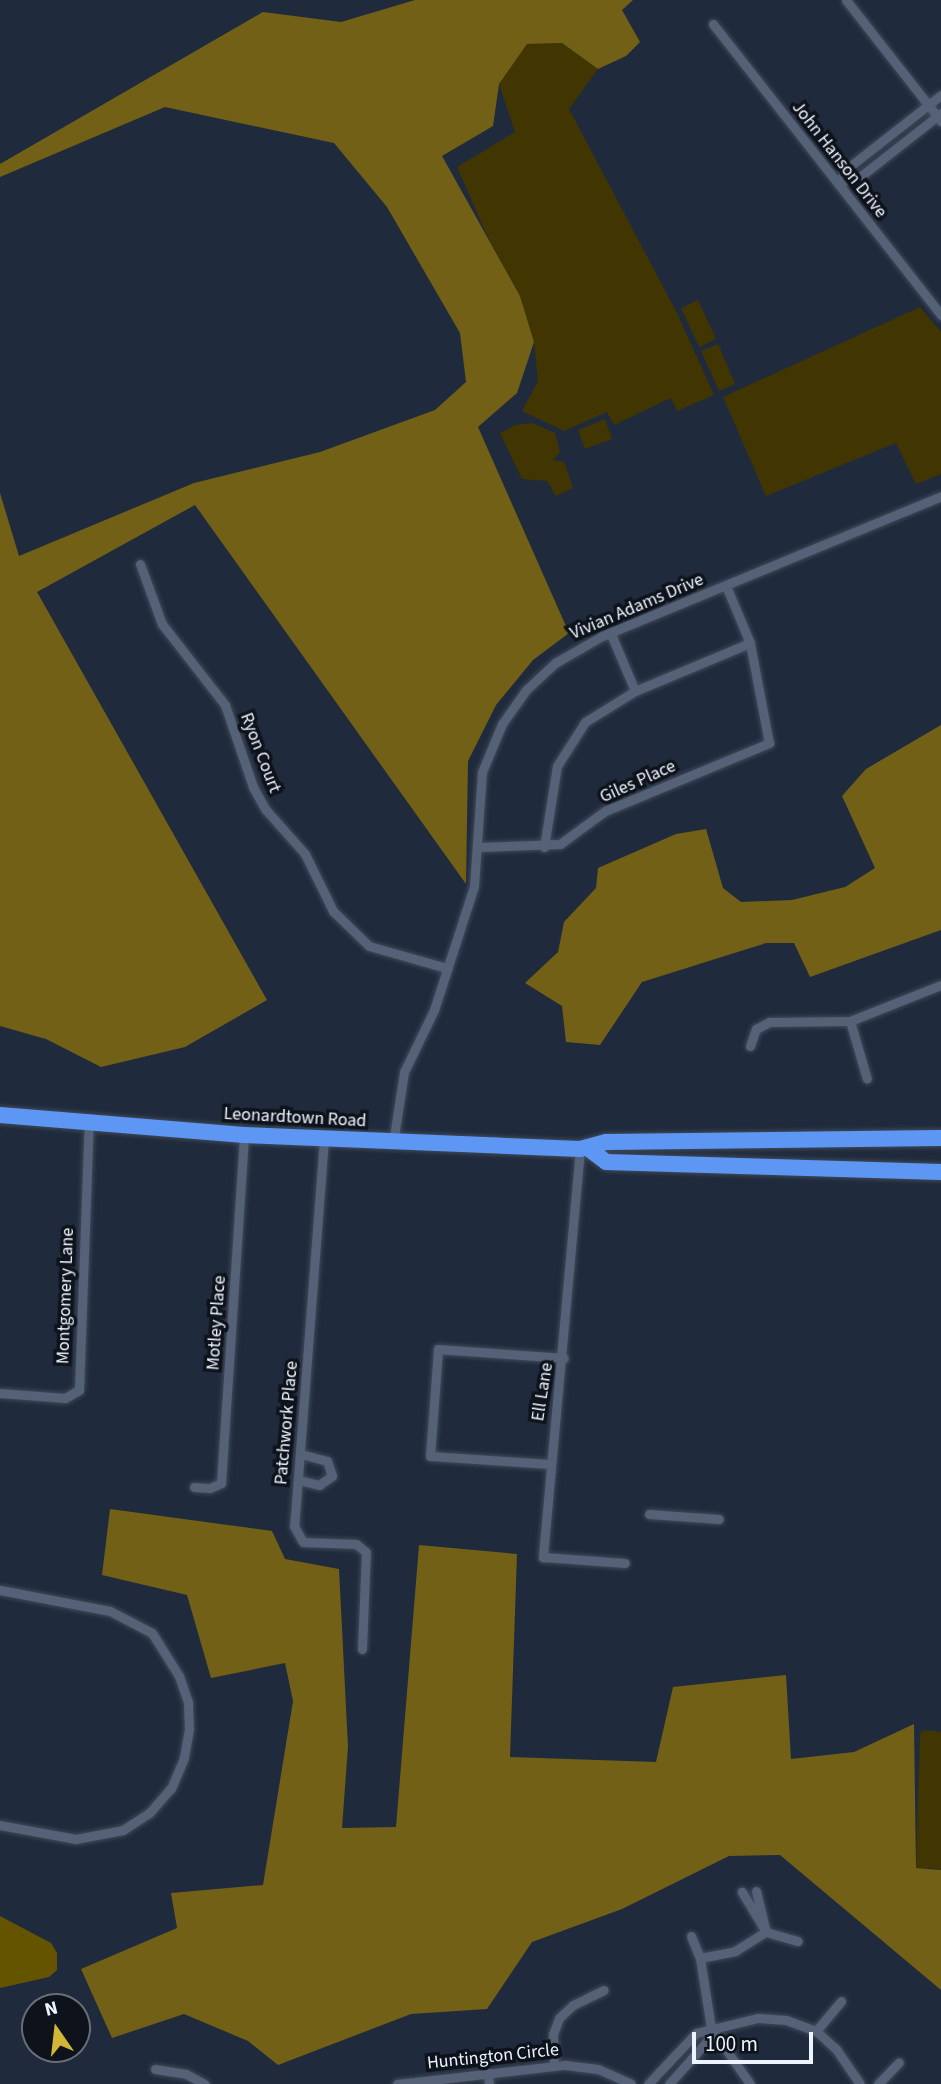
<!DOCTYPE html>
<style>
body{margin:0}
#map{position:relative;width:941px;height:2084px;overflow:hidden;background:#1f2b3d;font-family:"Source Sans 3",sans-serif}
div>[style]{position:absolute}
[style*='--x']{left:calc(var(--x)*1px);top:calc(var(--y)*1px);width:calc(var(--w)*1px);rotate:calc(var(--a)*1deg)}
.green>*{inset:0;background:#413501}
.forest>*{inset:0;background:#716015}
.water>*{inset:0;background:#645400}
.roads{filter:drop-shadow(0 0 2px #404958) drop-shadow(0 0 2px #404958)}
.street>*{height:9px;margin:-4.5px;padding:0 4.5px;transform-origin:4.5px;border-radius:4.5px;background:#546176}
.highway>*{height:16px;margin:-8px;padding:0 8px;transform-origin:8px;border-radius:8px;background:#5e97f3}
span{translate:-50% -50%;white-space:nowrap;text-align:center;line-height:1.15;-webkit-text-stroke:7px #0e131b;paint-order:stroke}
.street-label{font-size:18px;color:#eef4fe}
.north{position:absolute;left:21px;top:1993px;width:70px;height:70px;box-sizing:border-box;background:#0e131b;border:2px solid #686d76;border-radius:50%;rotate:346deg;font-size:19px;font-weight:700;line-height:28px;text-align:center;color:#eef4fe}
.north::after{content:'';display:block;margin:auto;width:24px;height:32px;background:#d3b635;clip-path:polygon(50% 0,100% 100%,50% 72%,0 100%)}
.scale{position:absolute;left:692px;top:2032px;width:121px;height:32px;box-sizing:border-box;border:4px solid #eef4fe;border-top:0;padding-left:9px;font-size:21px;line-height:24px;white-space:nowrap;color:#eef4fe;-webkit-text-stroke:5px #0e131b;paint-order:stroke}
</style>
<div id="map">
<div class="green">
<i style="clip-path:polygon(562px 43px,598px 69px,569px 109px,677px 313px,714px 395px,677px 411px,671px 398px,614px 425px,607px 412px,564px 431px,522px 411px,538px 381px,534px 342px,520px 296px,489px 240px,457px 167px,515px 132px,499px 84px,527px 44px)"></i>
<i style="clip-path:polygon(698px 300px,716px 339px,699px 347px,681px 308px)"></i>
<i style="clip-path:polygon(920px 307px,941px 332px,941px 474px,916px 484px,896px 443px,766px 496px,723px 397px)"></i>
<i style="clip-path:polygon(718px 344px,735px 384px,719px 391px,701px 351px)"></i>
<i style="clip-path:polygon(605px 419px,612px 439px,585px 449px,578px 430px)"></i>
<i style="clip-path:polygon(533px 423px,555px 433px,560px 452px,554px 460px,564px 462px,573px 488px,556px 496px,547px 481px,522px 479px,500px 433px,515px 425px)"></i>
<i style="clip-path:polygon(925px 1730px,941px 1732px,941px 1869px,916px 1868px,920px 1733px)"></i>
</div>
<div class="forest">
<i style="clip-path:polygon(415px 0,633px 0,622px 10px,640px 42px,626px 56px,598px 69px,562px 43px,527px 44px,499px 84px,493px 126px,442px 156px,520px 296px,534px 342px,517px 393px,478px 427px,569px 633px,533px 660px,496px 705px,468px 761px,466px 884px,195px 505px,37px 592px,267px 1000px,185px 1047px,101px 1067px,46px 1039px,0 1026px,0 493px,19px 556px,194px 483px,320px 452px,435px 410px,466px 382px,460px 333px,387px 207px,334px 143px,165px 107px,0 177px,0 164px,263px 12px,341px 22px)"></i>
<i style="clip-path:polygon(941px 725px,941px 930px,810px 977px,794px 943px,766px 943px,642px 982px,600px 1045px,566px 1042px,562px 1006px,525px 983px,558px 952px,564px 922px,596px 888px,598px 868px,676px 834px,706px 829px,723px 888px,741px 902px,792px 900px,845px 887px,875px 868px,842px 796px,866px 769px)"></i>
<i style="clip-path:polygon(110px 1509px,272px 1531px,285px 1559px,339px 1569px,348px 1747px,342px 1828px,396px 1827px,419px 1545px,517px 1554px,510px 1757px,656px 1762px,673px 1687px,786px 1675px,791px 1759px,854px 1752px,914px 1724px,916px 1868px,941px 1870px,941px 1990px,780px 1855px,729px 1856px,622px 1909px,532px 1942px,487px 2009px,411px 2014px,278px 2065px,248px 2041px,184px 2014px,112px 2038px,81px 1969px,177px 1928px,171px 1893px,263px 1885px,293px 1701px,285px 1663px,211px 1678px,187px 1595px,102px 1575px)"></i>
</div>
<div class="water">
<i style="clip-path:polygon(0 1916px,51px 1943px,57px 1953px,57px 1970px,49px 1977px,0 1988px)"></i>
</div>
<div class="roads">
<div class="street">
<i style="--x:846;--y:0;--w:154;--a:51.9"></i>
<i style="--x:713;--y:24;--w:370;--a:51.9"></i>
<i style="--x:941;--y:95;--w:118;--a:141.9"></i>
<i style="--x:848;--y:168;--w:18;--a:124"></i>
<i style="--x:838;--y:183;--w:24;--a:-17"></i>
<i style="--x:861;--y:176;--w:102;--a:-38.2"></i>
<i style="--x:140;--y:564;--w:64;--a:69.9"></i>
<i style="--x:162;--y:624;--w:103;--a:52.1"></i>
<i style="--x:225;--y:705;--w:87;--a:71.1"></i>
<i style="--x:253;--y:787;--w:26;--a:61"></i>
<i style="--x:266;--y:810;--w:59;--a:48.4"></i>
<i style="--x:305;--y:854;--w:64;--a:63.8"></i>
<i style="--x:333;--y:911;--w:50;--a:44.2"></i>
<i style="--x:369;--y:946;--w:80;--a:15.9"></i>
<i style="--x:610;--y:632;--w:64;--a:67"></i>
<i style="--x:479;--y:847;--w:81;--a:-2.1"></i>
<i style="--x:560;--y:844;--w:56;--a:-36.3"></i>
<i style="--x:605;--y:811;--w:178;--a:-22.5"></i>
<i style="--x:769;--y:743;--w:102;--a:-100.8"></i>
<i style="--x:750;--y:643;--w:62;--a:-112.8"></i>
<i style="--x:544;--y:847;--w:82;--a:-80.9"></i>
<i style="--x:557;--y:766;--w:52;--a:-57.5"></i>
<i style="--x:585;--y:722;--w:59;--a:-31.8"></i>
<i style="--x:635;--y:691;--w:125;--a:-22.7"></i>
<i style="--x:850;--y:1021;--w:60;--a:73.7"></i>
<i style="--x:750;--y:1046;--w:18;--a:-71"></i>
<i style="--x:756;--y:1029;--w:15;--a:-28"></i>
<i style="--x:769;--y:1022;--w:81;--a:-0.7"></i>
<i style="--x:850;--y:1021;--w:98;--a:-21.6"></i>
<i style="--x:324;--y:1139;--w:388;--a:94.4"></i>
<i style="--x:294;--y:1526;--w:18;--a:61"></i>
<i style="--x:303;--y:1542;--w:53;--a:2.2"></i>
<i style="--x:356;--y:1544;--w:13;--a:39"></i>
<i style="--x:366;--y:1552;--w:97;--a:92.4"></i>
<i style="--x:393;--y:1143;--w:72;--a:-81.2"></i>
<i style="--x:404;--y:1072;--w:69;--a:-64.2"></i>
<i style="--x:434;--y:1010;--w:130;--a:-72.1"></i>
<i style="--x:474;--y:886;--w:114;--a:-86"></i>
<i style="--x:482;--y:772;--w:52;--a:-67.4"></i>
<i style="--x:502;--y:724;--w:42;--a:-54.8"></i>
<i style="--x:526;--y:690;--w:40;--a:-43"></i>
<i style="--x:555;--y:663;--w:54;--a:-29.9"></i>
<i style="--x:602;--y:636;--w:367;--a:-22.4"></i>
<i style="--x:580;--y:1149;--w:410;--a:95.2"></i>
<i style="--x:543;--y:1557;--w:82;--a:4.2"></i>
<i style="--x:0;--y:1393;--w:65;--a:4.4"></i>
<i style="--x:65;--y:1398;--w:16;--a:-30"></i>
<i style="--x:79;--y:1390;--w:268;--a:-87.9"></i>
<i style="--x:550;--y:1464;--w:120;--a:-176.2"></i>
<i style="--x:430;--y:1456;--w:107;--a:-85.7"></i>
<i style="--x:438;--y:1349;--w:126;--a:4.1"></i>
<i style="--x:299;--y:1480;--w:21;--a:14"></i>
<i style="--x:319;--y:1485;--w:16;--a:-35"></i>
<i style="--x:332;--y:1476;--w:16;--a:-108"></i>
<i style="--x:327;--y:1461;--w:27;--a:-165"></i>
<i style="--x:194;--y:1487;--w:16;--a:4"></i>
<i style="--x:210;--y:1488;--w:12;--a:-24"></i>
<i style="--x:221;--y:1483;--w:349;--a:-86.2"></i>
<i style="--x:649;--y:1514;--w:70;--a:4.1"></i>
<i style="--x:0;--y:1590;--w:112;--a:10.8"></i>
<i style="--x:110;--y:1611;--w:47;--a:27.6"></i>
<i style="--x:152;--y:1633;--w:51;--a:57.9"></i>
<i style="--x:179;--y:1676;--w:28;--a:71"></i>
<i style="--x:188;--y:1702;--w:27;--a:88"></i>
<i style="--x:189;--y:1729;--w:29;--a:100"></i>
<i style="--x:184;--y:1758;--w:33;--a:113"></i>
<i style="--x:171;--y:1788;--w:33;--a:131"></i>
<i style="--x:149;--y:1813;--w:31;--a:147"></i>
<i style="--x:123;--y:1830;--w:48;--a:169.2"></i>
<i style="--x:76;--y:1839;--w:77;--a:-169.6"></i>
<i style="--x:756;--y:1891;--w:42;--a:76.3"></i>
<i style="--x:766;--y:1932;--w:33;--a:16"></i>
<i style="--x:691;--y:1936;--w:24;--a:68"></i>
<i style="--x:700;--y:1958;--w:71;--a:81.1"></i>
<i style="--x:711;--y:2028;--w:68;--a:55.1"></i>
<i style="--x:700;--y:1958;--w:36;--a:-11"></i>
<i style="--x:735;--y:1951;--w:36;--a:-32"></i>
<i style="--x:766;--y:1932;--w:47;--a:-121"></i>
<i style="--x:816;--y:2031;--w:39;--a:-50"></i>
<i style="--x:554;--y:2065;--w:31;--a:-92"></i>
<i style="--x:553;--y:2034;--w:17;--a:-69"></i>
<i style="--x:559;--y:2018;--w:19;--a:-43"></i>
<i style="--x:573;--y:2005;--w:34;--a:-26"></i>
<i style="--x:155;--y:2069;--w:31;--a:9"></i>
<i style="--x:186;--y:2074;--w:21;--a:28"></i>
<i style="--x:488;--y:2073;--w:11;--a:85"></i>
<i style="--x:397;--y:2084;--w:169;--a:-6.5"></i>
<i style="--x:565;--y:2065;--w:33;--a:7"></i>
<i style="--x:598;--y:2069;--w:36;--a:24"></i>
<i style="--x:648;--y:2084;--w:70;--a:-46.7"></i>
<i style="--x:696;--y:2033;--w:64;--a:-13.6"></i>
<i style="--x:758;--y:2018;--w:28;--a:4"></i>
<i style="--x:786;--y:2020;--w:32;--a:20"></i>
<i style="--x:816;--y:2031;--w:27;--a:42"></i>
<i style="--x:836;--y:2049;--w:42;--a:55.6"></i>
<i style="--x:669;--y:2084;--w:59;--a:-48.4"></i>
<i style="--x:708;--y:2040;--w:12;--a:-76"></i>
<i style="--x:878;--y:2084;--w:30;--a:-46"></i>
</div>
<div class="highway">
<i style="--x:0;--y:1115;--w:245;--a:4.7"></i>
<i style="--x:244;--y:1135;--w:336;--a:2.4"></i>
<i style="--x:580;--y:1149;--w:27;--a:-15"></i>
<i style="--x:606;--y:1142;--w:335;--a:-0.7"></i>
<i style="--x:589;--y:1149;--w:21;--a:37"></i>
<i style="--x:606;--y:1162;--w:335;--a:1.7"></i>
</div>
</div>
<div class="street-label">
<span style="left:839px;top:160px;rotate:52deg">John Hanson Drive</span>
<span style="left:637px;top:607px;rotate:-23deg">Vivian Adams Drive</span>
<span style="left:260px;top:753px;rotate:69deg">Ryon Court</span>
<span style="left:638px;top:782px;rotate:-24deg">Giles Place</span>
<span style="left:295px;top:1118px;rotate:3deg">Leonardtown Road</span>
<span style="left:66px;top:1296px;rotate:-88deg">Montgomery Lane</span>
<span style="left:217px;top:1323px;rotate:-86deg">Motley Place</span>
<span style="left:543px;top:1392px;rotate:-81deg">Ell Lane</span>
<span style="left:287px;top:1423px;rotate:-85deg">Patchwork Place</span>
<span style="left:493px;top:2057px;rotate:-6deg">Huntington Circle</span>
</div>
<div class="north">N</div>
<div class="scale">100 m</div>
</div>
